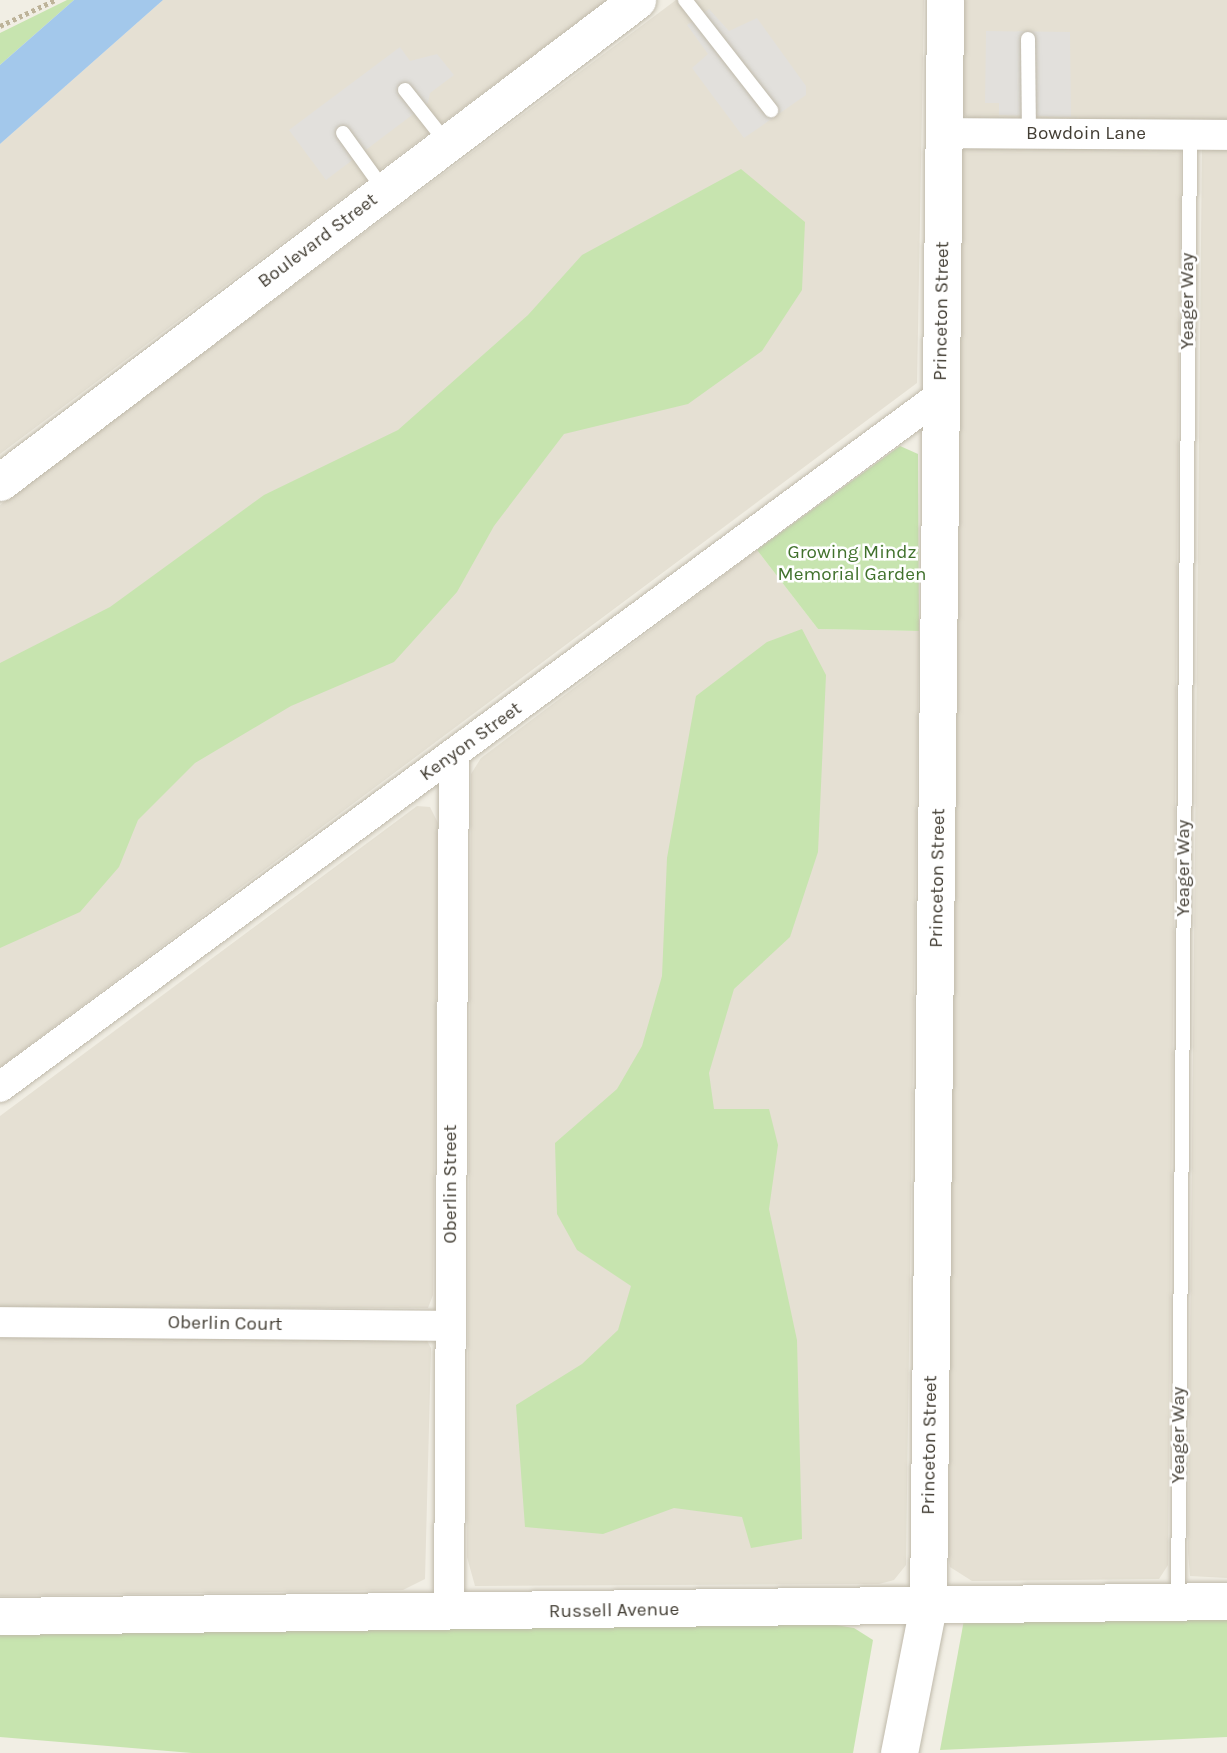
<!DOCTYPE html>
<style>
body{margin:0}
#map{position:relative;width:1227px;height:1753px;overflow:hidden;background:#f1eee4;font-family:Karla,sans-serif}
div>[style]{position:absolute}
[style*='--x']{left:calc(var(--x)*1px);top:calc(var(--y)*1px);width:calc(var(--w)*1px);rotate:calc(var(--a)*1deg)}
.residential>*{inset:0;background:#e5e0d3}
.green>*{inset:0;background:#c7e4af}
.parking>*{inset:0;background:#e2e0dc}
.water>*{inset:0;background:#a3c8eb}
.path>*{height:4.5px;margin-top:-2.25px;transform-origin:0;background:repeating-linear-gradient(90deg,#bdb399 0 3.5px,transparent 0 7px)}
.roads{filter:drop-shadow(0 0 2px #bfb9aa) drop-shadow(0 0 2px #bfb9aa)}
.service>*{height:14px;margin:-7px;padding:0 7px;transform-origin:7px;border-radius:7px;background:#fff}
.minor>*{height:30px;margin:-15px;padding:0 15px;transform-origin:15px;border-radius:15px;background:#fff}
.tertiary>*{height:37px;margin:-18.5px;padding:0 18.5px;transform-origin:18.5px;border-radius:18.5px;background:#fff}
span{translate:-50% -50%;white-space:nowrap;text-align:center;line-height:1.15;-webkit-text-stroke:5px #fff;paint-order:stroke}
.street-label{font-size:19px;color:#433e34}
.park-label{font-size:19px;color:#40712c}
</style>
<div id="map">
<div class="residential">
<i style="clip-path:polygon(163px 0,607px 0,0 454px,0 144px)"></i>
<i style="clip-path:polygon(676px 0,924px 0,917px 383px,0 1067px,0 505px)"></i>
<i style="clip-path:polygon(961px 0,1227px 0,1227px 123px,969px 120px,962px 112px)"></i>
<i style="clip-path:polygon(1181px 143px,1168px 1565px,1159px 1579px,972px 1581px,950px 1567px,947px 1551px,961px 152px,965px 146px)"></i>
<i style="clip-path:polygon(1202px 143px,1227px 143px,1227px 1578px,1190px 1576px,1188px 1552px)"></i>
<i style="clip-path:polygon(757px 550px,818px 629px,919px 631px,906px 1565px,894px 1580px,879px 1584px,475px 1586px,467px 1557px,471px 774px,481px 758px)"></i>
<i style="clip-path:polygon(417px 806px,430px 807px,438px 823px,433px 1295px,428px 1308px,0 1308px,0 1116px)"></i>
<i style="clip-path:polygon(0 1332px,426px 1339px,431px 1348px,425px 1579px,403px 1590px,0 1596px)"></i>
</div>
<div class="green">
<i style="clip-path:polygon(67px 0,74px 0,0 65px,0 33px)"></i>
<i style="clip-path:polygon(741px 169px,805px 222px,802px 290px,762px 351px,688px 404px,564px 434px,494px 526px,457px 592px,394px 662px,291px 706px,195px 763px,138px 820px,119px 867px,80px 912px,0 948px,0 663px,110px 607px,264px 495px,398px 430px,528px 315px,582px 255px)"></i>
<i style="clip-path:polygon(900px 446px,918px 454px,919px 631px,818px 629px,757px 550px)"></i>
<i style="clip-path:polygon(802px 629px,826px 675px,818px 852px,790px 937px,734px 989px,709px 1073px,714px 1109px,769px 1109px,778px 1145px,769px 1209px,797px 1340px,802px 1539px,751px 1548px,742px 1517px,674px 1508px,603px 1534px,525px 1527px,516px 1405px,582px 1364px,618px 1330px,631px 1286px,577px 1250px,557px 1214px,555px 1143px,617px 1089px,642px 1046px,662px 976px,667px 858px,696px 696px,767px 642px)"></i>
<i style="clip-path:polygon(1227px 1618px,1227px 1737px,940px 1750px,964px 1620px)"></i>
<i style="clip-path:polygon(818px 1622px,854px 1628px,873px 1640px,853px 1753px,192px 1753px,0 1737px,0 1635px)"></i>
</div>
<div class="parking">
<i style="clip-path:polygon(709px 9px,729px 31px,757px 18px,806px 86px,806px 95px,744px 138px,692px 68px,708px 54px,687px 25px)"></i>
<i style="clip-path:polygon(986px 31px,1070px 32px,1071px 117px,999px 115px,999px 103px,985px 103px)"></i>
<i style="clip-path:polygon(400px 47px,410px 61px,437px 54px,454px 75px,430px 93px,428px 103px,326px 180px,289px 130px)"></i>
</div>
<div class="water">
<i style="clip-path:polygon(74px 0,163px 0,0 144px,0 65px)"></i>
</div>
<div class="path">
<i style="--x:0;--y:26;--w:61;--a:-25.3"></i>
</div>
<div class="roads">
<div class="service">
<i style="--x:685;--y:0;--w:140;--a:52"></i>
<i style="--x:1028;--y:39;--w:94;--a:89.4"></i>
<i style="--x:405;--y:90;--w:66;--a:51.7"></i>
<i style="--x:343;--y:133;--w:70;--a:54.3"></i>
<i style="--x:1178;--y:1601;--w:1467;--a:-89.53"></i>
</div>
<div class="minor">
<i style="--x:944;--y:133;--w:283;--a:0.4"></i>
<i style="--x:0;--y:1087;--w:1168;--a:-36.33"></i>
<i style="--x:0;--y:1322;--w:450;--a:0.5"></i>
<i style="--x:449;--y:1613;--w:859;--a:-89.67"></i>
</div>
<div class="tertiary">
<i style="--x:0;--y:482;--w:799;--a:-37.11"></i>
<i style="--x:0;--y:1616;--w:1227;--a:-0.7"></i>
<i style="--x:899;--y:1753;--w:150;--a:-78.8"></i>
<i style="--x:928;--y:1606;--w:1606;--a:-89.39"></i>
</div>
</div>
<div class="street-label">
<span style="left:1086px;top:134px">Bowdoin Lane</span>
<span style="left:318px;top:241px;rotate:-37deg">Boulevard Street</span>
<span style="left:1188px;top:301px;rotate:-90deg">Yeager Way</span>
<span style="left:942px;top:311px;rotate:-89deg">Princeton Street</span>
<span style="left:471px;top:742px;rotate:-36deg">Kenyon Street</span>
<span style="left:1184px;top:868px;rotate:-90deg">Yeager Way</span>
<span style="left:938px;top:878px;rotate:-89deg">Princeton Street</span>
<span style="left:451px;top:1184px;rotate:-90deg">Oberlin Street</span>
<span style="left:225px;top:1324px;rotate:1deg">Oberlin Court</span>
<span style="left:1179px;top:1435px;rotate:-90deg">Yeager Way</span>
<span style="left:930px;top:1445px;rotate:-89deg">Princeton Street</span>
<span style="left:614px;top:1611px;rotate:-1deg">Russell Avenue</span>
</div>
<div class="park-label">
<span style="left:852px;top:564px">Growing Mindz<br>Memorial Garden</span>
</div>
</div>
